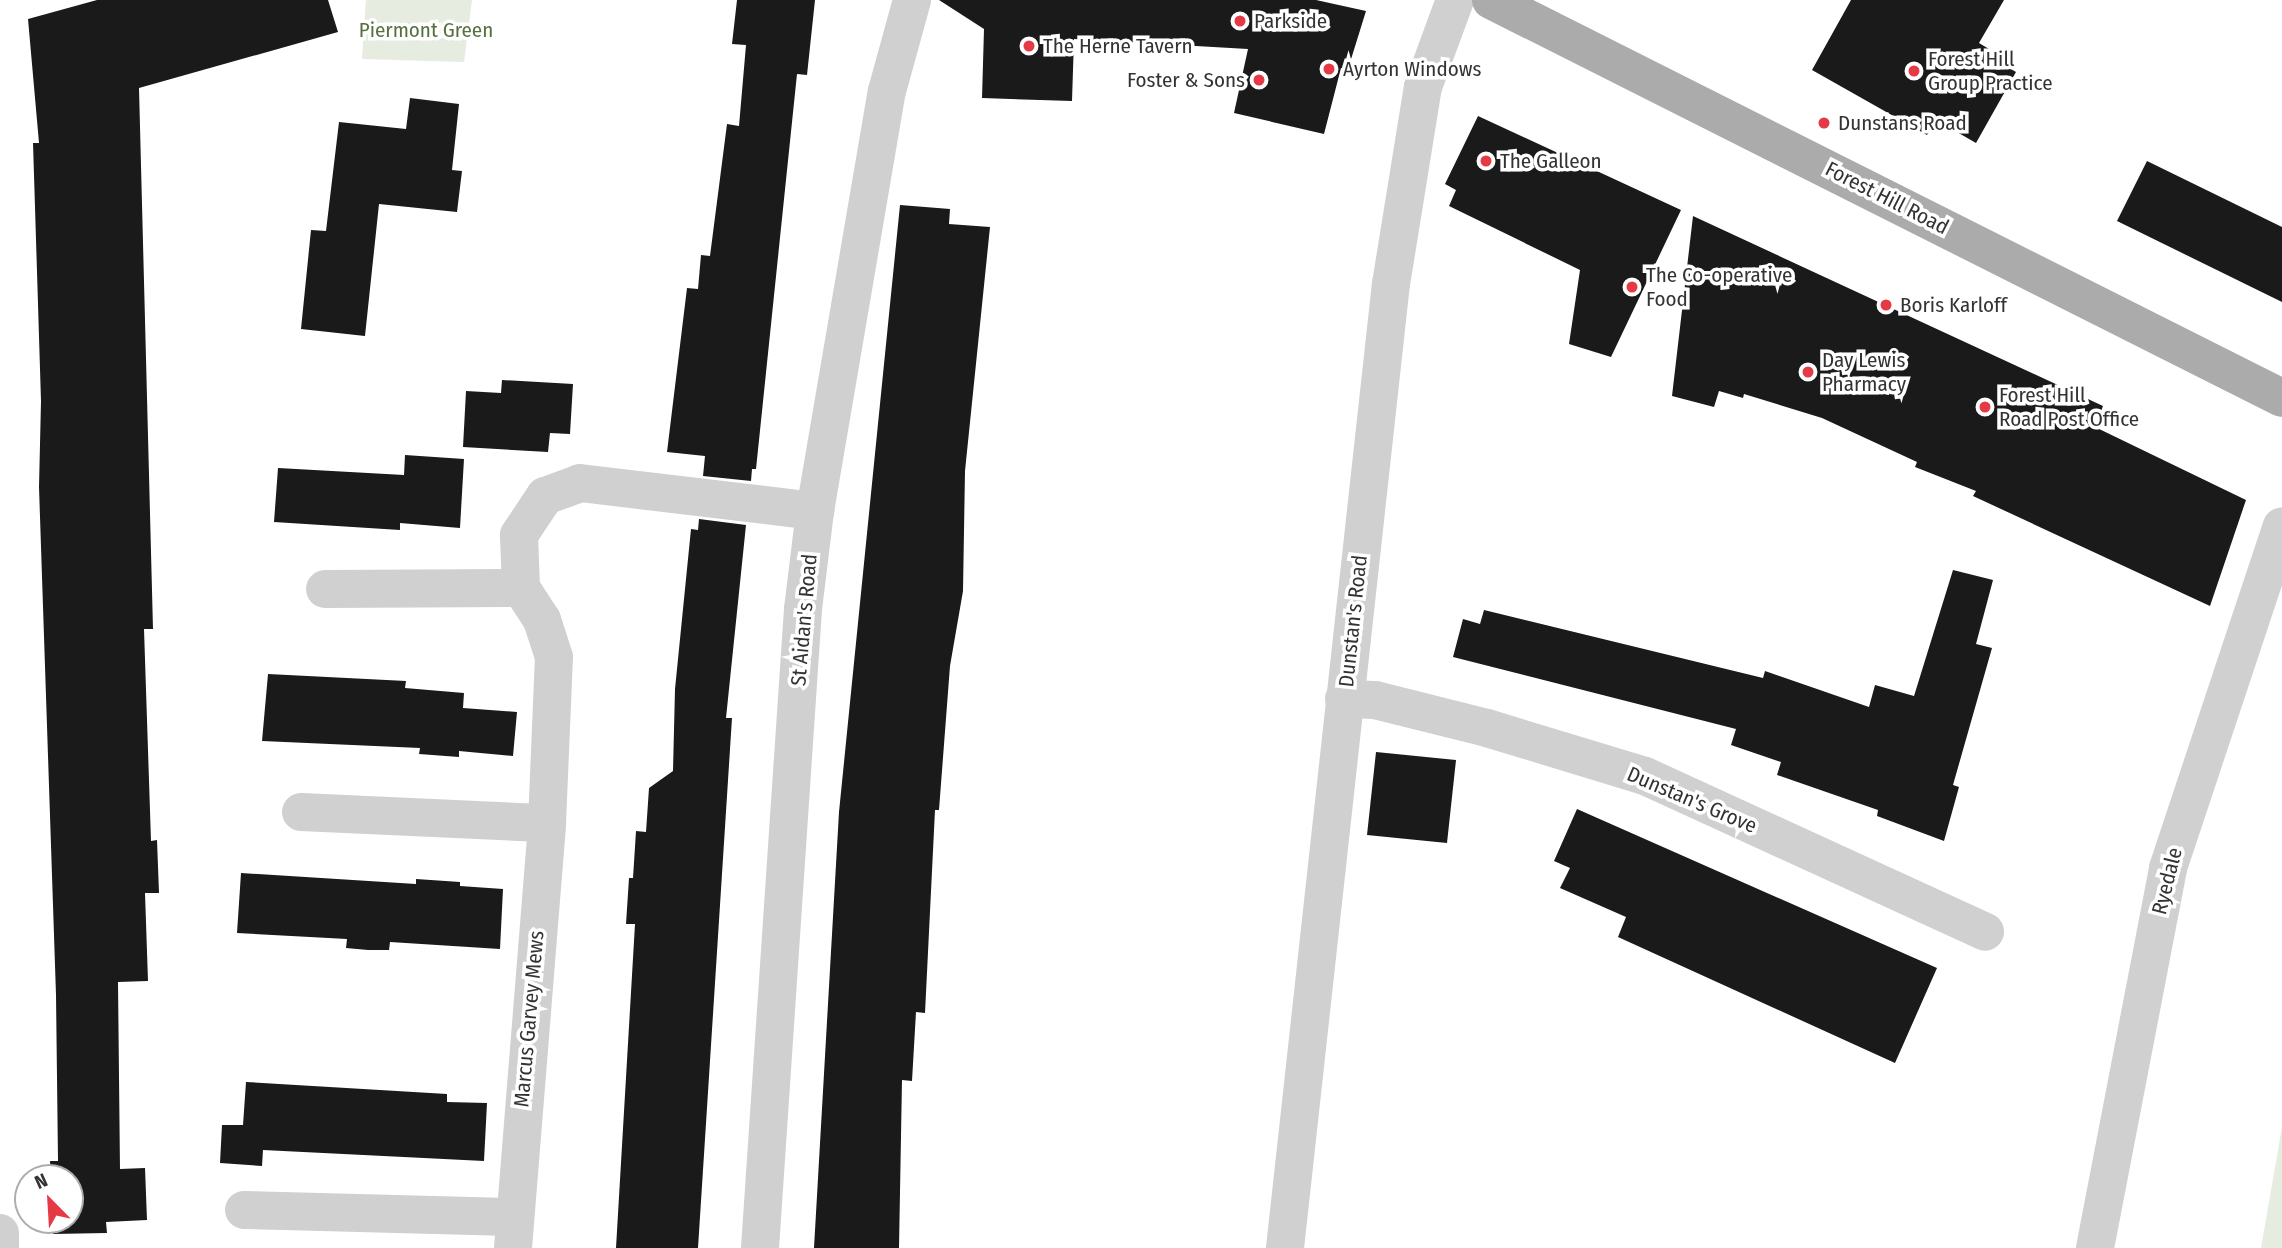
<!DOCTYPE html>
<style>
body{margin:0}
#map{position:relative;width:2282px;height:1248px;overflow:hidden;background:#fff;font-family:"Fira Sans Condensed",sans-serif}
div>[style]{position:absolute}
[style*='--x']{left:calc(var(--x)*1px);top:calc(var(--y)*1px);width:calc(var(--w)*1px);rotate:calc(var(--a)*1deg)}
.green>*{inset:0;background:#e6ecdf}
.building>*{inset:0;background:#1a1a1a}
.minor>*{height:38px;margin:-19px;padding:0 19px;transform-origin:19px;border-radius:19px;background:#d0d0d0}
.major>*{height:38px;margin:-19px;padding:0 19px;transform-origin:19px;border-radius:19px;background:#ababab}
.dots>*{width:19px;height:19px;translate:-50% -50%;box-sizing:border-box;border:4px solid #fff;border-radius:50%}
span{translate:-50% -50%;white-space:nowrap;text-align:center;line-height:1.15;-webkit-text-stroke:7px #fff;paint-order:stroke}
.poi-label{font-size:21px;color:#333}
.left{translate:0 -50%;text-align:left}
.right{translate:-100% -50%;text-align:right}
.park-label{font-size:21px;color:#56703f}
.street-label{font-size:21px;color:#333}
.north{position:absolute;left:14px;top:1164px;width:70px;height:70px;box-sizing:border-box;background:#fff;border:2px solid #adadad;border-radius:50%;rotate:336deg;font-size:19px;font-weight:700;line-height:28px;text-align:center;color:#333}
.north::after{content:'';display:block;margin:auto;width:24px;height:32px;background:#e63946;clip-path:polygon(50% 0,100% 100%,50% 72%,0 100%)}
</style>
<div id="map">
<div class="green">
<i style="clip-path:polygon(366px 0,472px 0,464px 62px,362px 59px)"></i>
<i style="clip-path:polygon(2282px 1127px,2282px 1248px,2261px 1248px)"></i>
</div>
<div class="building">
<i style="clip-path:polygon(97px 0,328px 0,338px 32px,139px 88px,153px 629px,144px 629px,151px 841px,157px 840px,159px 893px,145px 893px,148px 981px,118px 982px,120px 1169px,145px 1168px,147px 1220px,106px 1222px,107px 1233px,53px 1234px,52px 1220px,70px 1220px,70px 1178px,51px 1178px,50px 1161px,58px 1161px,56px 995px,39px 487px,41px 401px,33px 143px,39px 143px,28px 19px)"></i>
<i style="clip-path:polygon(737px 0,815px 0,807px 75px,797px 74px,756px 469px,752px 469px,751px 481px,703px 476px,705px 456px,667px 452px,687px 288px,698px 289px,701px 255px,710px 256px,727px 124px,739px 126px,746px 45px,732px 44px)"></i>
<i style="clip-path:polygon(939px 0,1316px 0,1366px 11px,1348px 69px,1341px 68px,1324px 134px,1234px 113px,1248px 49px,1074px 39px,1072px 101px,982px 98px,984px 29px)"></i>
<i style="clip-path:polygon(1851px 0,2004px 0,1979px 43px,2004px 58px,2001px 63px,2016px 72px,1976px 143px,1936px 120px,1927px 135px,1812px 70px)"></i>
<i style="clip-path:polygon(410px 98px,459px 104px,452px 170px,462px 171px,457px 212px,379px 204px,365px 336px,301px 329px,311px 230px,326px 231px,339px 122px,406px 129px)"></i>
<i style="clip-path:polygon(1478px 116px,1681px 210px,1611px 357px,1569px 344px,1580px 270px,1449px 206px,1456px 190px,1445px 184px)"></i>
<i style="clip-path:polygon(2147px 161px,2282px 227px,2282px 302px,2117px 221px)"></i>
<i style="clip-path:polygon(900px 205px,950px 209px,949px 224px,990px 227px,965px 471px,963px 591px,950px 666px,939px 810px,935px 810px,925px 1013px,916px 1012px,912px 1081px,902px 1080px,899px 1248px,814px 1248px,839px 812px)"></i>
<i style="clip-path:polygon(1693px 216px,2103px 406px,2095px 427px,2246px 500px,2210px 606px,1973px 496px,1976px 491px,1915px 467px,1917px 462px,1822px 418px,1744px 394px,1743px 398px,1719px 391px,1714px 407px,1672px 396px)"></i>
<i style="clip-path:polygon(502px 380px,573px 384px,570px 434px,550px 433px,548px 452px,463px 447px,466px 391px,501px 393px)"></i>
<i style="clip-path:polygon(405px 455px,464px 459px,460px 528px,400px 523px,400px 530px,274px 522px,278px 468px,404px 475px)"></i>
<i style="clip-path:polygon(699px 519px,746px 525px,726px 718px,732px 718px,698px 1248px,616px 1248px,635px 924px,626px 924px,629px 878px,633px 878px,636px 831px,646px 832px,649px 788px,673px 771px,675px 689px,691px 529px,698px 530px)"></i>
<i style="clip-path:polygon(1953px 570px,1993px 580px,1976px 644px,1992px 648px,1953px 785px,1959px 787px,1944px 841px,1877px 816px,1878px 810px,1777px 775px,1781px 762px,1731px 745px,1736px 729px,1453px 657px,1463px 619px,1480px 624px,1484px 610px,1763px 678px,1765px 671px,1869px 707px,1875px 685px,1914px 696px)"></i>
<i style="clip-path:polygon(268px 674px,406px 681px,405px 688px,464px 693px,463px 708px,517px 712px,513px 756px,459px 751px,459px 757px,419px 754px,420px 748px,262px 741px)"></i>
<i style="clip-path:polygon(1376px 752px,1456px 760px,1447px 843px,1367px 835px)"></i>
<i style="clip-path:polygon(1577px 809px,1937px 968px,1895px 1063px,1618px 937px,1626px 917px,1560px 888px,1570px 868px,1554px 861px)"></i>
<i style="clip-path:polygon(241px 873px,416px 884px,416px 879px,460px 882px,460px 886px,503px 889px,500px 949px,390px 942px,389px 950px,368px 950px,346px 948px,347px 939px,237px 933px)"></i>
<i style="clip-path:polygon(246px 1082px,447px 1094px,447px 1102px,487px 1103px,484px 1161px,263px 1150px,262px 1166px,220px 1163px,222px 1125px,243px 1125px)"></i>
</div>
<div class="minor">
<i style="--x:325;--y:589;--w:196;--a:-0.3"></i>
<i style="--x:1344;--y:699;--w:31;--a:2"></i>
<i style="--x:1375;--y:700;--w:115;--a:14"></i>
<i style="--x:1487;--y:728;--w:165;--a:16.9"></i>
<i style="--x:1645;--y:776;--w:374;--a:24.6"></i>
<i style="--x:301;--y:812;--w:246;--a:2.6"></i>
<i style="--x:244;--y:1210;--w:271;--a:1.5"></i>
<i style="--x:0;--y:1233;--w:15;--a:90"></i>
<i style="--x:513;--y:1248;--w:426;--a:-85.4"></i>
<i style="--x:547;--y:823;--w:166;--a:-87.6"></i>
<i style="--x:554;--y:657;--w:39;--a:-108"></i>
<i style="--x:542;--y:620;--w:38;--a:-123"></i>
<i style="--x:521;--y:588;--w:53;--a:-92.2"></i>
<i style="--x:519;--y:535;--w:47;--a:-56.3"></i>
<i style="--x:545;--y:496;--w:37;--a:-20"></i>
<i style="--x:580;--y:483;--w:237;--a:6.8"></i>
<i style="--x:760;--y:1248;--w:640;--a:-86.15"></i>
<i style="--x:803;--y:609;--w:99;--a:-83"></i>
<i style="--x:815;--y:511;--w:426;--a:-80.3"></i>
<i style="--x:887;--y:91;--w:94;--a:-74.6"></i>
<i style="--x:1285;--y:1248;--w:970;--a:-83.73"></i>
<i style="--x:1391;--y:284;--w:200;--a:-80.8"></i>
<i style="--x:1423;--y:87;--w:93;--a:-69.8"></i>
<i style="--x:2095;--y:1248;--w:387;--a:-79.1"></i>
<i style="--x:2168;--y:868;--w:360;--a:-71.6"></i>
</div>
<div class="major">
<i style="--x:1491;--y:0;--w:885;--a:26.71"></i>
</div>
<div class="dots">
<i style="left:1240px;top:21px;background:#e63946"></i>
<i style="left:1029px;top:46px;background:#e63946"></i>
<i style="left:1329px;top:69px;background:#e63946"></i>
<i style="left:1914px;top:71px;background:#e63946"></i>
<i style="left:1259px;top:80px;background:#e63946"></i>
<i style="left:1824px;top:123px;background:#e63946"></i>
<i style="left:1486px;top:161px;background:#e63946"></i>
<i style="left:1632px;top:287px;background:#e63946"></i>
<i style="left:1886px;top:305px;background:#e63946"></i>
<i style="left:1808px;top:372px;background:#e63946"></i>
<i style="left:1985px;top:407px;background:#e63946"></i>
</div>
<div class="poi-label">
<span class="left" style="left:1254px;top:21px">Parkside</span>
<span class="left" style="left:1043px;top:46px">The Herne Tavern</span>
<span class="left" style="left:1928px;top:71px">Forest Hill<br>Group Practice</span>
<span class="left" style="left:1343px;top:69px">Ayrton Windows</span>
<span class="right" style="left:1245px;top:80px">Foster &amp; Sons</span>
<span class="left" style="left:1838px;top:123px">Dunstans Road</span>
<span class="left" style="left:1500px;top:161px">The Galleon</span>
<span class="left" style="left:1646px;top:287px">The Co-operative<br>Food</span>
<span class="left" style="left:1900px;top:305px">Boris Karloff</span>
<span class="left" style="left:1822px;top:372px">Day Lewis<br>Pharmacy</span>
<span class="left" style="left:1999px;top:407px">Forest Hill<br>Road Post Office</span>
</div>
<div class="park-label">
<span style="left:426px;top:30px">Piermont Green</span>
</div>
<div class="street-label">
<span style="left:1887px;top:198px;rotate:27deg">Forest Hill Road</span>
<span style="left:804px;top:620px;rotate:-85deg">St Aidan's Road</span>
<span style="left:1353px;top:621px;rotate:-84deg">Dunstan's Road</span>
<span style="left:1692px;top:800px;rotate:23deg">Dunstan's Grove</span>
<span style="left:2167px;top:881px;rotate:-76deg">Ryedale</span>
<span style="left:529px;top:1019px;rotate:-85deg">Marcus Garvey Mews</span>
</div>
<div class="north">N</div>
</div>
